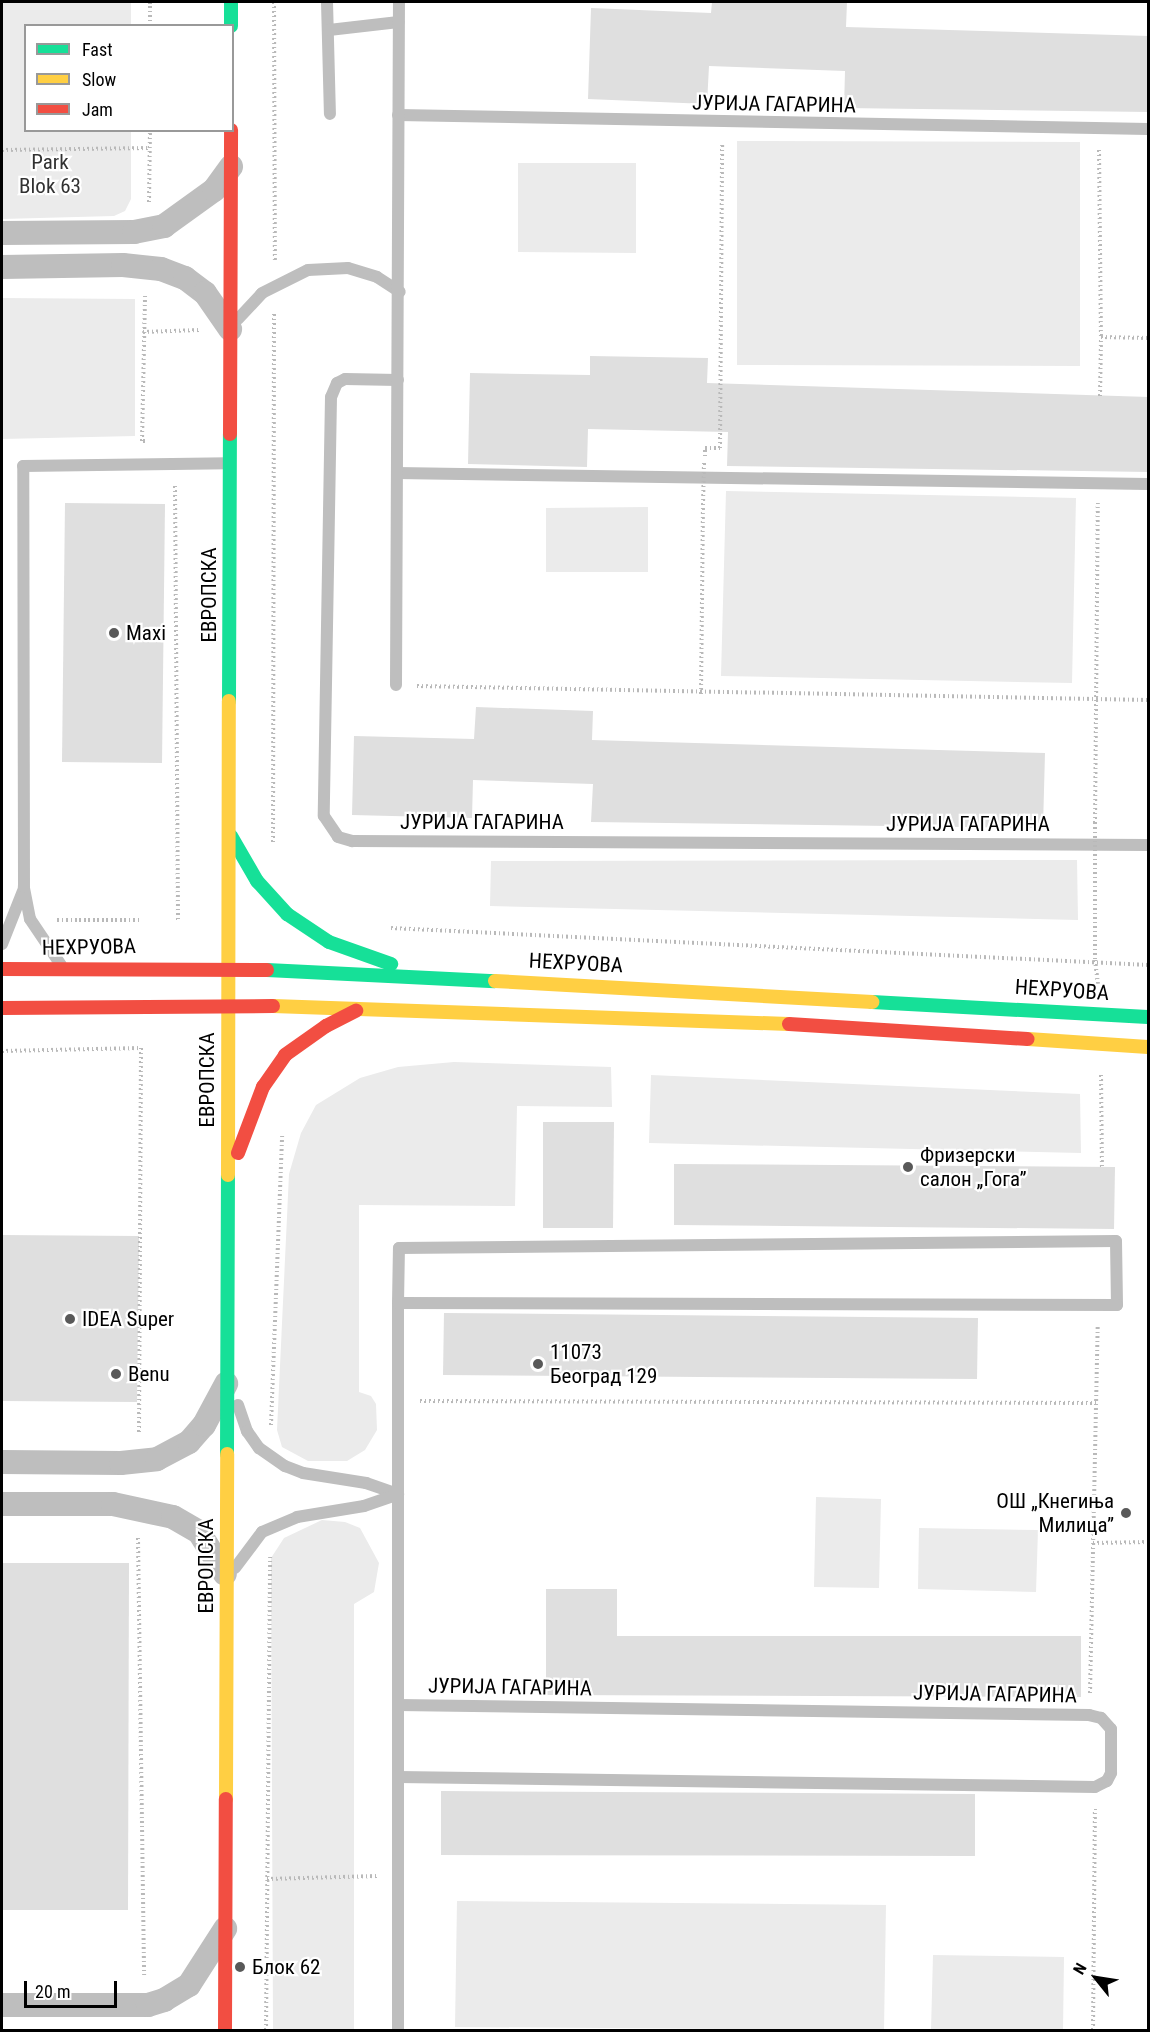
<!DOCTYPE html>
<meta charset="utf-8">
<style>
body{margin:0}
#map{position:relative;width:1150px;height:2032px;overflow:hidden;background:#fff;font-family:"Roboto Condensed",sans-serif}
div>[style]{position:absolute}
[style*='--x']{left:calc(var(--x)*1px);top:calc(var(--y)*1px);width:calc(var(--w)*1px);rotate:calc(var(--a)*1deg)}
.green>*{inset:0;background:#ebebeb}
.building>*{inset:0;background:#dfdfdf}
.path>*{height:4px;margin-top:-2px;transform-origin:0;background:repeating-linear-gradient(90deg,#b9b9b9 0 1.5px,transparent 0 4.5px)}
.lane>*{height:12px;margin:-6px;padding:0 6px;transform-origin:6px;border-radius:6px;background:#bebebe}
.street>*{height:24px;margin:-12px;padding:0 12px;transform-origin:12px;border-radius:12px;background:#bebebe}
.fast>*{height:14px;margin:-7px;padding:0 7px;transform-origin:7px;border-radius:7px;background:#16e098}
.slow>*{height:14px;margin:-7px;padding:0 7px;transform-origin:7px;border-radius:7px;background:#ffcf43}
.jam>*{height:14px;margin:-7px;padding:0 7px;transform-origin:7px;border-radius:7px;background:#f24e42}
.path-bridge>*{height:4px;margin-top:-2px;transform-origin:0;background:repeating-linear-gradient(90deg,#b9b9b9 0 1.5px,transparent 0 4.5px)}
.dots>*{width:16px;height:16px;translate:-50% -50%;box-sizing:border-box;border:3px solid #fff;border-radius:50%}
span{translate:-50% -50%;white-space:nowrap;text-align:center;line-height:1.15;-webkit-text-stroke:4.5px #fff;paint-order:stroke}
.street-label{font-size:21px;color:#000}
.park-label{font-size:21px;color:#323232}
.poi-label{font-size:21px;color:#000}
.left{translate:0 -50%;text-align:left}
.right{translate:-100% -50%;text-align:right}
.frame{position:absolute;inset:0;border:3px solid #000;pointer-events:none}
.legend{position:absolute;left:24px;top:24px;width:210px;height:108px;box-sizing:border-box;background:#fff;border:2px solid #999;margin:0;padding:8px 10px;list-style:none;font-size:18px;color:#000}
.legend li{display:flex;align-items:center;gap:12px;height:30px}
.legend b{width:30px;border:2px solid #999}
.north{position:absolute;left:1066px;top:1948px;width:60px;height:60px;-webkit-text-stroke:4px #fff;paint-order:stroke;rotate:300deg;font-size:16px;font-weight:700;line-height:24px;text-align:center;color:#000}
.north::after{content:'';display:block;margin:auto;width:21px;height:27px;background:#000;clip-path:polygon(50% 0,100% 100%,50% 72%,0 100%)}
.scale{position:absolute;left:24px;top:1981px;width:93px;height:27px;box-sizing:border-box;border:3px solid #000;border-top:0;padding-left:8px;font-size:18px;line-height:21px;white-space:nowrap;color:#000;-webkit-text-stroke:4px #fff;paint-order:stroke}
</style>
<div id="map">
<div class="green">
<i style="clip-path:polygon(2px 2px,131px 2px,131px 25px,26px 26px,26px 130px,131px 131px,131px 199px,125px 211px,114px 216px,2px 219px)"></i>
<i style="clip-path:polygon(737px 141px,1080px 142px,1080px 366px,737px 365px)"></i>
<i style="clip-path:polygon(518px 163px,636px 163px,636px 253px,518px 252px)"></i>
<i style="clip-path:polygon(2px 298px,135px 299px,135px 436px,2px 439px)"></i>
<i style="clip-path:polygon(726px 491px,1076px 498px,1072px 683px,721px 676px)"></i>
<i style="clip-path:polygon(648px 507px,648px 572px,546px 572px,546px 508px)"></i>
<i style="clip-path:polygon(1077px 860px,1078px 920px,490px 906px,491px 861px)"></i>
<i style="clip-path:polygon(454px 1062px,611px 1067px,612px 1107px,517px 1106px,515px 1206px,359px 1205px,359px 1392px,371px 1396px,376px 1404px,377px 1430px,365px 1450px,347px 1461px,308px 1461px,282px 1447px,277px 1430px,289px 1174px,301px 1133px,316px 1105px,360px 1078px,398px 1067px)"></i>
<i style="clip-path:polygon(651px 1075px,1080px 1094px,1081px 1153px,649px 1143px)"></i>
<i style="clip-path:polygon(816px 1497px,881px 1499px,879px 1588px,814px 1587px)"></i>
<i style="clip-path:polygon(322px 1520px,345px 1522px,360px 1528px,379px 1563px,374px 1592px,354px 1604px,354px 2030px,273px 2030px,271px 1558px,284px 1538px)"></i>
<i style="clip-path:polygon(919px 1528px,1038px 1530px,1036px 1592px,918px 1589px)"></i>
<i style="clip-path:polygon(457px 1901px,886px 1905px,884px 2030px,455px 2027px)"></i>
<i style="clip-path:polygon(933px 1955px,1064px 1957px,1063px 2030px,931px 2030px)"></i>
</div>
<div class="building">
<i style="clip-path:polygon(712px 2px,847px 2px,846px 27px,1149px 36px,1149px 112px,844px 108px,845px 71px,709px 66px,707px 104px,588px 99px,591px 8px,711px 13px)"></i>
<i style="clip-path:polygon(590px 356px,708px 358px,707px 383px,1149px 397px,1149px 472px,727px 466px,728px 432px,588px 429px,587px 467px,468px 464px,470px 373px,590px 375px)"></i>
<i style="clip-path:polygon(65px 503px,165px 504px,162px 763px,62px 762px)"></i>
<i style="clip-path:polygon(476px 707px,593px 711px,592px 740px,1045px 753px,1043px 828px,591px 822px,593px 784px,473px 780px,472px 818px,352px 815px,354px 736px,474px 739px)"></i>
<i style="clip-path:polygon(543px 1122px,614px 1122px,613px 1228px,543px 1228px)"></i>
<i style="clip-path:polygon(674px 1164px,1115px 1167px,1114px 1229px,674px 1225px)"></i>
<i style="clip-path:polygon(2px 1235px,139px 1236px,137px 1402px,2px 1401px)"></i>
<i style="clip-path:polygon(444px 1313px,978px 1318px,977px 1379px,443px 1375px)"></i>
<i style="clip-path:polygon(2px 1563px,129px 1563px,128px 1910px,2px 1910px)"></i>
<i style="clip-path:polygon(546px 1589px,617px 1589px,617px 1636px,1081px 1636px,1081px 1697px,546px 1695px)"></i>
<i style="clip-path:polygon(441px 1791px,975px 1794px,975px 1856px,441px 1855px)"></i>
</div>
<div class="path">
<i style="--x:274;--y:2;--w:261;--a:89.8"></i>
<i style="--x:150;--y:26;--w:24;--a:-90"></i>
<i style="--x:2;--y:150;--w:148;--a:-0.8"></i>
<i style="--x:1099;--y:150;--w:187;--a:89.4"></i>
<i style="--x:1101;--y:337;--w:47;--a:1.2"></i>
<i style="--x:149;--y:202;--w:72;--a:-89.2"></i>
<i style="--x:143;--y:332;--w:56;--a:-2"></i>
<i style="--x:1100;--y:396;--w:59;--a:-89"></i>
<i style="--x:145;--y:441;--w:3;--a:180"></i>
<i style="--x:142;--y:441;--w:145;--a:-88.8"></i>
<i style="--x:705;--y:456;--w:8;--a:-90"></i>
<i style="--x:705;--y:448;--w:15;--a:0"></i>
<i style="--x:720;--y:448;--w:305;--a:-89.6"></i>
<i style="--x:175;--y:486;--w:434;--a:89.6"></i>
<i style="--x:417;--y:686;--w:731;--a:1.1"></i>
<i style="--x:701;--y:694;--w:189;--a:-89.4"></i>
<i style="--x:1095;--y:823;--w:320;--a:-89.5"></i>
<i style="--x:273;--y:842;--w:529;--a:-89.89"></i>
<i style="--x:1095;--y:868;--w:92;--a:90"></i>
<i style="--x:1095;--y:960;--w:24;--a:83"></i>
<i style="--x:57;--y:920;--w:83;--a:0"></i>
<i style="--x:391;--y:928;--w:758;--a:2.8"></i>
<i style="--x:2;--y:1051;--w:139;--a:-1.2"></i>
<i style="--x:141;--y:1048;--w:385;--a:90.3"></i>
<i style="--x:1101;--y:1075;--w:92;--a:89.4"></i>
<i style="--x:420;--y:1401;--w:676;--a:0.17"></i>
<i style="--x:271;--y:1425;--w:292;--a:-87.8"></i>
<i style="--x:138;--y:1538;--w:437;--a:89.2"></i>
<i style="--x:1093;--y:1543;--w:55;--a:-1"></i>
<i style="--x:1090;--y:1693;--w:367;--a:-88.8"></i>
<i style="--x:267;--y:1879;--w:110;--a:-1.6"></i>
<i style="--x:266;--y:2030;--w:473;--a:-89.5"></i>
<i style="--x:1093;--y:2030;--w:221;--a:-89.5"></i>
</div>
<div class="lane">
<i style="--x:327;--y:2;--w:112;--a:88.5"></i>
<i style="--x:329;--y:30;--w:70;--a:-6.5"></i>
<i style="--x:398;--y:115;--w:750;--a:1.07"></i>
<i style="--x:238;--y:319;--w:35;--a:-47"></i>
<i style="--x:262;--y:293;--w:51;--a:-26.6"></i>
<i style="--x:308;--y:270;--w:40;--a:-2.9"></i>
<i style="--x:348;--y:268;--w:30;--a:17"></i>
<i style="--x:377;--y:277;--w:27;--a:33"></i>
<i style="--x:398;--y:380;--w:53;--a:-178.9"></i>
<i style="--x:345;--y:379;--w:9;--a:153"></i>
<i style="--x:337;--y:383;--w:15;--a:113"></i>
<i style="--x:331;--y:397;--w:419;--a:91"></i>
<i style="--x:324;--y:816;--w:25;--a:56"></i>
<i style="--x:338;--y:837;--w:15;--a:16"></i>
<i style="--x:352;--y:841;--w:796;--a:0.29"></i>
<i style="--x:397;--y:473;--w:751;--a:0.84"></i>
<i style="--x:396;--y:685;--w:683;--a:-89.75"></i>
<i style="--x:2;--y:944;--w:57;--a:-68.4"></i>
<i style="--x:61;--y:965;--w:55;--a:-124"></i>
<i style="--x:30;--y:919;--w:33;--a:-101"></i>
<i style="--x:24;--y:887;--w:421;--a:-90.1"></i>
<i style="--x:23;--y:466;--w:205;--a:-0.8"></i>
<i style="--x:238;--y:1405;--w:28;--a:71"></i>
<i style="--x:247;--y:1431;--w:21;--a:55"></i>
<i style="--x:259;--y:1448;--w:32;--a:35"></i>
<i style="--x:285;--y:1466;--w:19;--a:21"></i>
<i style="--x:303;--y:1473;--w:64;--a:9"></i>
<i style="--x:366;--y:1483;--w:34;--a:19"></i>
<i style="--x:235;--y:1568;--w:45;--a:-53.1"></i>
<i style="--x:262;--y:1532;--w:38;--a:-23"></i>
<i style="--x:297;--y:1517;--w:68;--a:-9.3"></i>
<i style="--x:364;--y:1506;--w:36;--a:-19"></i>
<i style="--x:398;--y:1777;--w:697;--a:0.82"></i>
<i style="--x:1095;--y:1787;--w:13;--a:-27"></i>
<i style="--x:1107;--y:1781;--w:9;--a:-63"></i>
<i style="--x:1111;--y:1773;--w:44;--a:-90"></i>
<i style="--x:1111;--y:1729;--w:15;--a:-132"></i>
<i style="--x:1101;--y:1718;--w:12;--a:-166"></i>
<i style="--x:1089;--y:1715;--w:691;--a:-179.17"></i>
<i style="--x:398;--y:2030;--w:727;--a:-90"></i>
<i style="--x:398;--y:1303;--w:55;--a:-89"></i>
<i style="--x:399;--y:1248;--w:717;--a:-0.56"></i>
<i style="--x:1116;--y:1241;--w:64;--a:89.1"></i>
<i style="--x:1117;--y:1305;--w:719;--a:-179.84"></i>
</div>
<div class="street">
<i style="--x:2;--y:233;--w:132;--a:-0.4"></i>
<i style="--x:134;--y:232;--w:31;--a:-11"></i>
<i style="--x:164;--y:226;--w:62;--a:-35.8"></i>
<i style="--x:214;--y:190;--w:29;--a:-54"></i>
<i style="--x:2;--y:267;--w:121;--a:-0.9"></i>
<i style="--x:123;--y:265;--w:38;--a:6"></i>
<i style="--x:161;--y:269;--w:26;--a:21"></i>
<i style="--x:185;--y:278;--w:25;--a:37"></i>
<i style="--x:205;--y:293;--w:44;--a:55.2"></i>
<i style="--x:2;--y:1462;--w:119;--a:0.5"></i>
<i style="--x:121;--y:1463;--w:36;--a:-6"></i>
<i style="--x:157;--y:1459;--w:36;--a:-28"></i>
<i style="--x:189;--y:1442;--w:23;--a:-49"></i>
<i style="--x:204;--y:1425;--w:47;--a:-61.8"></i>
<i style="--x:2;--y:1504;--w:111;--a:0"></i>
<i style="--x:113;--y:1504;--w:61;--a:12.2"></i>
<i style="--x:173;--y:1517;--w:30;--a:30"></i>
<i style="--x:199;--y:1532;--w:49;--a:58.2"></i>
<i style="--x:2;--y:2005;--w:146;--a:0"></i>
<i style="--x:148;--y:2005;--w:17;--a:-17"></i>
<i style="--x:164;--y:2000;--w:29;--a:-31"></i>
<i style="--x:189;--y:1985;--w:67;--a:-57.3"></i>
</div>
<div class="fast">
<i style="--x:231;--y:2;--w:24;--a:90"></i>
<i style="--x:229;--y:701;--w:267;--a:-89.8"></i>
<i style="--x:231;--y:836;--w:52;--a:60"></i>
<i style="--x:257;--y:881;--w:45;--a:47.7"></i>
<i style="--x:287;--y:914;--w:50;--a:33.7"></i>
<i style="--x:329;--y:942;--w:66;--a:19.5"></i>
<i style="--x:267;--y:970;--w:228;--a:2.8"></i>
<i style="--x:872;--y:1002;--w:276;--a:3.1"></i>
<i style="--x:227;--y:1454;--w:279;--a:-89.8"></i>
</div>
<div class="slow">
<i style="--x:495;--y:981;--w:378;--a:3.2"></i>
<i style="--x:273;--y:1006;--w:516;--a:2"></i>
<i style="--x:1028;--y:1039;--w:120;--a:3.8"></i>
<i style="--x:228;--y:1175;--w:474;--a:-89.9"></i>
<i style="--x:226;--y:1799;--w:345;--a:-89.8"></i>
</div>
<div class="jam">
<i style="--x:230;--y:434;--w:304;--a:-89.8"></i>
<i style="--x:2;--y:969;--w:265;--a:0.2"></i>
<i style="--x:2;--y:1008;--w:271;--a:-0.4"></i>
<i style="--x:789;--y:1024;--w:239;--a:3.6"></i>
<i style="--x:238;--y:1153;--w:71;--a:-69.3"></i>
<i style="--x:263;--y:1087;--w:39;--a:-55"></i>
<i style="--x:285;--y:1055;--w:50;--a:-35.3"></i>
<i style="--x:326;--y:1026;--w:34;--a:-27"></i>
<i style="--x:225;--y:2030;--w:231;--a:-89.8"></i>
</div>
<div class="path-bridge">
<i style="--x:703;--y:505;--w:42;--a:-88.6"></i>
<i style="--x:1095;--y:823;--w:45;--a:90"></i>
</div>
<div class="dots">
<i style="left:114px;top:633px;background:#595959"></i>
<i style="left:908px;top:1167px;background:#595959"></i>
<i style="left:70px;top:1319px;background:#595959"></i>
<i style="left:538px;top:1364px;background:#595959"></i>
<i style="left:116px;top:1374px;background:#595959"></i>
<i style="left:1126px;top:1513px;background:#595959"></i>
<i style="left:240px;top:1967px;background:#595959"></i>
</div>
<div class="street-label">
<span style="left:774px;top:104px;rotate:1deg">ЈУРИЈА ГАГАРИНА</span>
<span style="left:209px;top:595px;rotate:-90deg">ЕВРОПСКА</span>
<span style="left:482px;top:822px">ЈУРИЈА ГАГАРИНА</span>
<span style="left:968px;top:824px">ЈУРИЈА ГАГАРИНА</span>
<span style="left:89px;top:947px;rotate:-1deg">НЕХРУОВА</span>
<span style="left:576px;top:963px;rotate:3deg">НЕХРУОВА</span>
<span style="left:1062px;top:990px;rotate:4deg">НЕХРУОВА</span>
<span style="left:207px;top:1080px;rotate:-90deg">ЕВРОПСКА</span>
<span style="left:206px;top:1566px;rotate:-90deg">ЕВРОПСКА</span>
<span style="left:510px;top:1687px;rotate:1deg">ЈУРИЈА ГАГАРИНА</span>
<span style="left:995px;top:1694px;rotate:1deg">ЈУРИЈА ГАГАРИНА</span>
</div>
<div class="park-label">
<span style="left:50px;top:174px">Park<br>Blok 63</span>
</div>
<div class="poi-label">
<span class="left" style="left:126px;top:633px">Maxi</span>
<span class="left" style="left:920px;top:1167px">Фризерски<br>салон „Гога”</span>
<span class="left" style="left:82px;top:1319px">IDEA Super</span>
<span class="left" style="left:550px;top:1364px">11073<br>Београд 129</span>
<span class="left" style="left:128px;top:1374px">Benu</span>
<span class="right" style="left:1114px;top:1513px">ОШ „Кнегиња<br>Милица”</span>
<span class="left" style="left:252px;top:1967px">Блок 62</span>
</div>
<div class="frame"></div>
<ul class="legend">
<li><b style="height:8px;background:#16e098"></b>Fast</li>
<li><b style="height:8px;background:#ffcf43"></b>Slow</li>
<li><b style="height:8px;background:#f24e42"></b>Jam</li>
</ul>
<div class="north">N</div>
<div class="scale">20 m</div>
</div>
